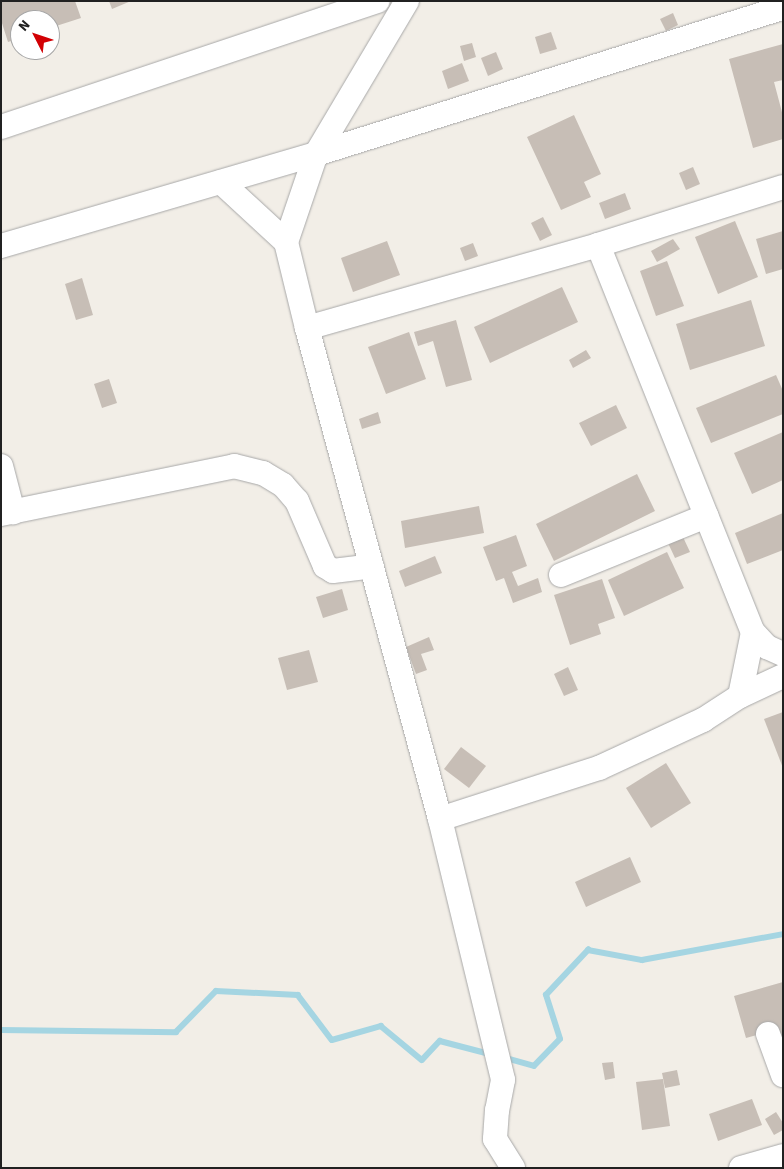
<!DOCTYPE html>
<style>
body{margin:0}
#map{position:relative;width:784px;height:1169px;overflow:hidden;background:#f2eee7;font-family:"Source Sans 3",sans-serif}
div>[style]{position:absolute}
[style*='--x']{left:calc(var(--x)*1px);top:calc(var(--y)*1px);width:calc(var(--w)*1px);rotate:calc(var(--a)*1deg)}
.stream>*{height:5.5px;margin:-2.75px;padding:0 2.75px;transform-origin:2.75px;border-radius:2.75px;background:#a5d5e2}
.building>*{inset:0;background:#c7beb6}
.roads{filter:drop-shadow(0 0 1px #a8a8a8) drop-shadow(0 0 1px #a8a8a8)}
.minor>*{height:24px;margin:-12px;padding:0 12px;transform-origin:12px;border-radius:12px;background:#fff}
span{translate:-50% -50%;white-space:nowrap;text-align:center;line-height:1.15;-webkit-text-stroke:4px #fff;paint-order:stroke}
.frame{position:absolute;inset:0;border:2px solid #212121;pointer-events:none}
.north{position:absolute;left:10px;top:10px;width:50px;height:50px;box-sizing:border-box;background:#fff;border:1px solid #a6a6a6;border-radius:50%;rotate:311deg;font-size:14px;font-weight:700;line-height:20px;text-align:center;color:#212121}
.north::after{content:'';display:block;margin:auto;width:18px;height:22px;background:#d20004;clip-path:polygon(50% 0,100% 100%,50% 72%,0 100%)}
</style>
<div id="map">
<div class="stream">
<i style="--x:1;--y:1030;--w:175;--a:0.7"></i>
<i style="--x:176;--y:1032;--w:57;--a:-45.7"></i>
<i style="--x:216;--y:991;--w:82;--a:2.8"></i>
<i style="--x:298;--y:995;--w:56;--a:52.9"></i>
<i style="--x:332;--y:1040;--w:51;--a:-15.9"></i>
<i style="--x:381;--y:1026;--w:53;--a:39.7"></i>
<i style="--x:422;--y:1060;--w:26;--a:-47"></i>
<i style="--x:440;--y:1041;--w:52;--a:14.6"></i>
<i style="--x:503;--y:1057;--w:32;--a:16"></i>
<i style="--x:534;--y:1066;--w:37;--a:-46"></i>
<i style="--x:560;--y:1039;--w:46;--a:-107.7"></i>
<i style="--x:546;--y:995;--w:62;--a:-47"></i>
<i style="--x:588;--y:950;--w:55;--a:10.5"></i>
<i style="--x:642;--y:960;--w:143;--a:-10.4"></i>
</div>
<div class="building">
<i style="clip-path:polygon(1px 1px,75px 1px,81px 18px,50px 28px,50px 20px,20px 20px,20px 38px,8px 42px,1px 20px)"></i>
<i style="clip-path:polygon(109px 1px,131px 1px,112px 9px)"></i>
<i style="clip-path:polygon(673px 13px,678px 25px,666px 31px,660px 19px)"></i>
<i style="clip-path:polygon(551px 32px,557px 49px,540px 54px,535px 37px)"></i>
<i style="clip-path:polygon(472px 43px,476px 57px,464px 61px,460px 46px)"></i>
<i style="clip-path:polygon(783px 44px,783px 80px,774px 82px,783px 116px,783px 139px,753px 148px,729px 59px)"></i>
<i style="clip-path:polygon(496px 52px,503px 69px,488px 76px,481px 58px)"></i>
<i style="clip-path:polygon(462px 63px,469px 81px,448px 89px,442px 71px)"></i>
<i style="clip-path:polygon(574px 115px,601px 174px,584px 182px,591px 197px,561px 210px,527px 137px)"></i>
<i style="clip-path:polygon(693px 167px,700px 184px,686px 190px,679px 173px)"></i>
<i style="clip-path:polygon(625px 193px,631px 209px,605px 219px,599px 203px)"></i>
<i style="clip-path:polygon(543px 217px,552px 235px,540px 241px,531px 223px)"></i>
<i style="clip-path:polygon(735px 221px,758px 277px,718px 294px,695px 237px)"></i>
<i style="clip-path:polygon(783px 231px,783px 269px,766px 274px,756px 239px)"></i>
<i style="clip-path:polygon(673px 239px,680px 249px,657px 262px,651px 251px)"></i>
<i style="clip-path:polygon(387px 241px,400px 275px,353px 292px,341px 258px)"></i>
<i style="clip-path:polygon(473px 243px,478px 256px,465px 261px,460px 248px)"></i>
<i style="clip-path:polygon(667px 261px,684px 306px,656px 316px,640px 271px)"></i>
<i style="clip-path:polygon(82px 278px,93px 315px,76px 320px,65px 284px)"></i>
<i style="clip-path:polygon(562px 287px,578px 322px,490px 363px,474px 327px)"></i>
<i style="clip-path:polygon(751px 300px,765px 346px,690px 370px,676px 324px)"></i>
<i style="clip-path:polygon(456px 320px,472px 380px,446px 387px,433px 341px,418px 346px,414px 332px)"></i>
<i style="clip-path:polygon(409px 332px,426px 379px,386px 394px,368px 347px)"></i>
<i style="clip-path:polygon(586px 350px,591px 358px,573px 368px,569px 360px)"></i>
<i style="clip-path:polygon(776px 375px,783px 391px,783px 414px,711px 443px,696px 408px)"></i>
<i style="clip-path:polygon(109px 379px,117px 403px,102px 408px,94px 384px)"></i>
<i style="clip-path:polygon(616px 405px,627px 428px,591px 446px,579px 423px)"></i>
<i style="clip-path:polygon(378px 412px,381px 423px,362px 429px,359px 419px)"></i>
<i style="clip-path:polygon(783px 432px,783px 480px,752px 494px,734px 453px)"></i>
<i style="clip-path:polygon(637px 474px,655px 511px,554px 561px,536px 524px)"></i>
<i style="clip-path:polygon(479px 506px,484px 533px,405px 548px,401px 521px)"></i>
<i style="clip-path:polygon(783px 513px,783px 550px,747px 564px,735px 533px)"></i>
<i style="clip-path:polygon(516px 535px,527px 566px,512px 572px,518px 586px,538px 578px,542px 592px,513px 603px,504px 578px,496px 581px,483px 547px)"></i>
<i style="clip-path:polygon(683px 537px,690px 552px,675px 558px,668px 543px)"></i>
<i style="clip-path:polygon(667px 552px,684px 588px,624px 616px,608px 580px)"></i>
<i style="clip-path:polygon(435px 556px,442px 573px,405px 587px,399px 571px)"></i>
<i style="clip-path:polygon(602px 579px,615px 618px,598px 624px,601px 634px,570px 645px,554px 595px)"></i>
<i style="clip-path:polygon(342px 589px,348px 610px,323px 618px,316px 597px)"></i>
<i style="clip-path:polygon(429px 637px,434px 650px,421px 654px,427px 670px,416px 674px,406px 647px)"></i>
<i style="clip-path:polygon(309px 650px,318px 682px,287px 690px,278px 658px)"></i>
<i style="clip-path:polygon(568px 667px,578px 690px,564px 696px,554px 674px)"></i>
<i style="clip-path:polygon(783px 712px,783px 768px,764px 719px)"></i>
<i style="clip-path:polygon(461px 747px,486px 766px,469px 788px,444px 769px)"></i>
<i style="clip-path:polygon(666px 763px,691px 803px,651px 828px,626px 788px)"></i>
<i style="clip-path:polygon(630px 857px,641px 882px,586px 907px,575px 882px)"></i>
<i style="clip-path:polygon(783px 982px,783px 1057px,775px 1030px,746px 1038px,734px 996px)"></i>
<i style="clip-path:polygon(613px 1062px,615px 1078px,605px 1080px,602px 1063px)"></i>
<i style="clip-path:polygon(677px 1070px,680px 1085px,665px 1088px,662px 1073px)"></i>
<i style="clip-path:polygon(663px 1079px,670px 1126px,642px 1130px,636px 1082px)"></i>
<i style="clip-path:polygon(752px 1099px,762px 1125px,718px 1141px,709px 1114px)"></i>
<i style="clip-path:polygon(776px 1112px,783px 1123px,783px 1130px,774px 1135px,765px 1119px)"></i>
</div>
<div class="roads">
<div class="minor">
<i style="--x:407;--y:1;--w:178;--a:120.7"></i>
<i style="--x:316;--y:154;--w:93;--a:108.8"></i>
<i style="--x:286;--y:242;--w:89;--a:76.3"></i>
<i style="--x:307;--y:328;--w:303;--a:-15.9"></i>
<i style="--x:598;--y:245;--w:194;--a:-17.4"></i>
<i style="--x:1;--y:127;--w:397;--a:-18.5"></i>
<i style="--x:221;--y:182;--w:88;--a:42.7"></i>
<i style="--x:598;--y:245;--w:417;--a:68.2"></i>
<i style="--x:753;--y:632;--w:21;--a:47"></i>
<i style="--x:767;--y:647;--w:17;--a:24"></i>
<i style="--x:1;--y:246;--w:328;--a:-16.3"></i>
<i style="--x:316;--y:154;--w:489;--a:-17.4"></i>
<i style="--x:307;--y:328;--w:509;--a:74.84"></i>
<i style="--x:440;--y:819;--w:167;--a:-17.8"></i>
<i style="--x:599;--y:768;--w:115;--a:-24.8"></i>
<i style="--x:703;--y:720;--w:44;--a:-33"></i>
<i style="--x:740;--y:696;--w:65;--a:-78.5"></i>
<i style="--x:1;--y:466;--w:48;--a:75.4"></i>
<i style="--x:1;--y:514;--w:238;--a:-11.6"></i>
<i style="--x:234;--y:466;--w:30;--a:14"></i>
<i style="--x:263;--y:473;--w:23;--a:31"></i>
<i style="--x:283;--y:485;--w:21;--a:49"></i>
<i style="--x:297;--y:501;--w:71;--a:66.7"></i>
<i style="--x:325;--y:566;--w:9;--a:32"></i>
<i style="--x:333;--y:571;--w:39;--a:-7"></i>
<i style="--x:561;--y:575;--w:157;--a:-22.1"></i>
<i style="--x:740;--y:696;--w:47;--a:-24.9"></i>
<i style="--x:440;--y:819;--w:268;--a:76.4"></i>
<i style="--x:503;--y:1080;--w:31;--a:101"></i>
<i style="--x:497;--y:1110;--w:29;--a:94"></i>
<i style="--x:495;--y:1139;--w:34;--a:58"></i>
<i style="--x:768;--y:1034;--w:44;--a:69.9"></i>
<i style="--x:741;--y:1168;--w:44;--a:-15.9"></i>
</div>
</div>
<div class="frame"></div>
<div class="north">N</div>
</div>
